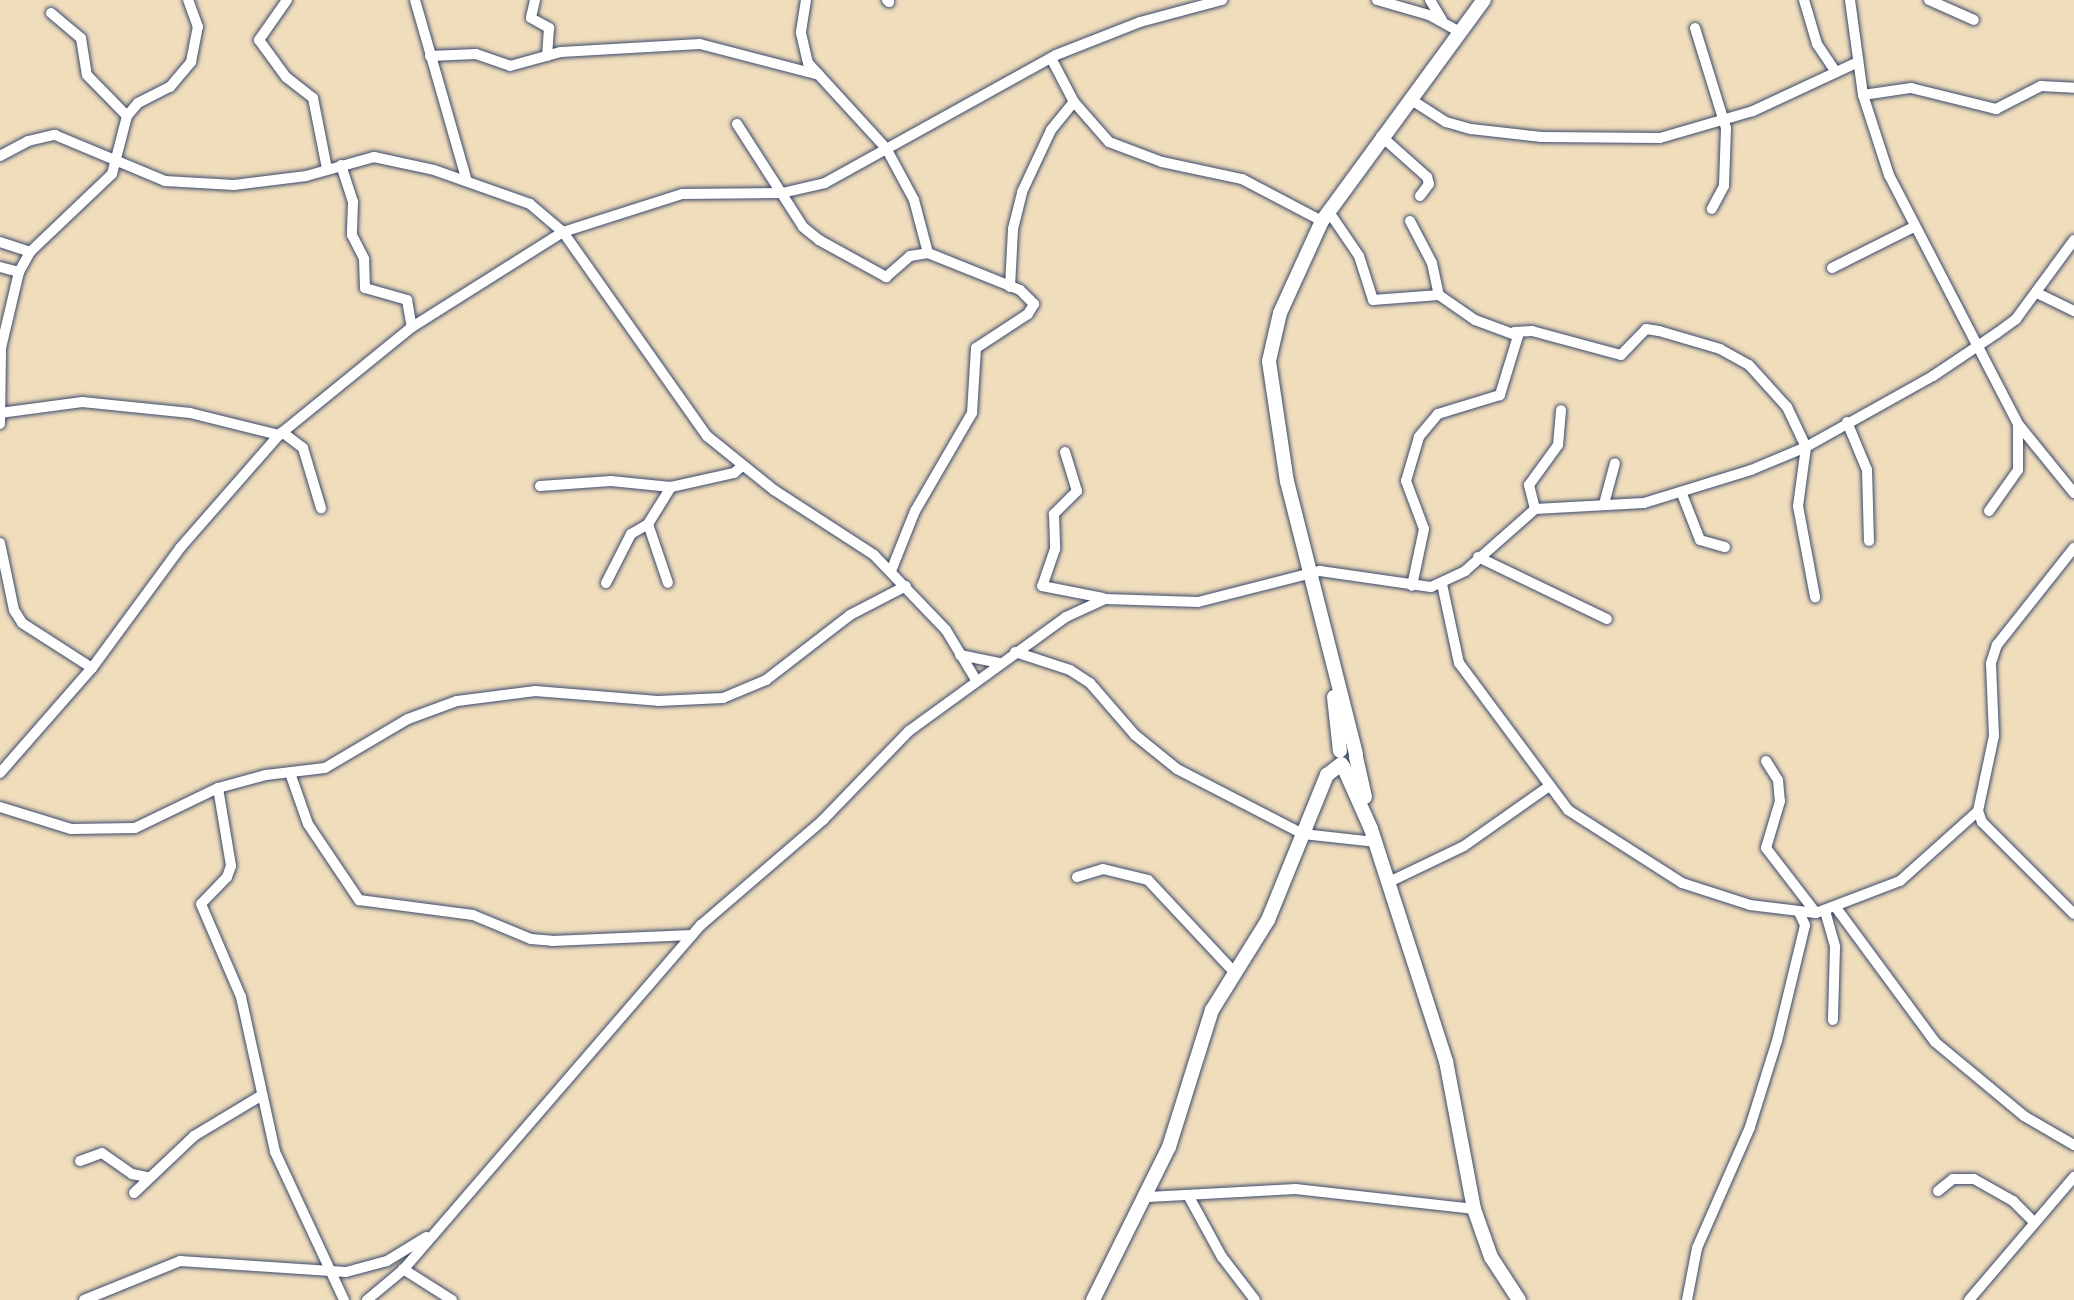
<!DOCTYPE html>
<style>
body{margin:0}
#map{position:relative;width:2074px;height:1300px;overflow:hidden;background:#f0ddbc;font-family:"Indie Flower",sans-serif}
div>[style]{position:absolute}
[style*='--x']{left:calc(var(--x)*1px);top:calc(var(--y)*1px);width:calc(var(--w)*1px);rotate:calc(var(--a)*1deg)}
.roads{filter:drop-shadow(0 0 2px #3b496c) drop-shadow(0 0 2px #3b496c)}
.street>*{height:10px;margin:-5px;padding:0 5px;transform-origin:5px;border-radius:5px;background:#fff}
.secondary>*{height:14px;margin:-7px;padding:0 7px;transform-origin:7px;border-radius:7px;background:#fff}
span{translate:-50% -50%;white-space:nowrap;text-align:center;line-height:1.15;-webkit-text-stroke:7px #f6f6f2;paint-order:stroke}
</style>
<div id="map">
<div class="roads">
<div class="street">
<i style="--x:287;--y:0;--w:49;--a:125"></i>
<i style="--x:259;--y:40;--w:46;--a:53.9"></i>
<i style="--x:286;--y:77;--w:34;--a:38"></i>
<i style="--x:313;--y:98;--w:72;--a:78.8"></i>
<i style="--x:415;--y:0;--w:188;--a:74"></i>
<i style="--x:535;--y:0;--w:18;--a:103"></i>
<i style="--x:531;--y:18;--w:21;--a:29"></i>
<i style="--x:549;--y:28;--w:28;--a:94"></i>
<i style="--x:806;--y:0;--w:33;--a:99"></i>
<i style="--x:801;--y:33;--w:31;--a:77"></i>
<i style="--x:808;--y:63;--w:115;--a:47.5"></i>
<i style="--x:886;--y:148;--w:59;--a:61.7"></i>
<i style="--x:914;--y:200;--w:55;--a:75.2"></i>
<i style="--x:928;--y:253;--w:99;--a:21.9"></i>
<i style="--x:1020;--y:290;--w:20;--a:45"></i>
<i style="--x:1034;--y:304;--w:12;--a:121"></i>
<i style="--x:1028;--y:314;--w:62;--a:146.8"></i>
<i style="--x:976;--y:348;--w:65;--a:93.5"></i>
<i style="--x:972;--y:413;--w:113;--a:120.2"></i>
<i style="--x:915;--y:511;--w:65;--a:111.8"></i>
<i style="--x:887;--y:0;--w:3;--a:45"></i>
<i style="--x:1377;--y:0;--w:54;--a:16.1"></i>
<i style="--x:1429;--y:15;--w:35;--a:29"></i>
<i style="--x:1430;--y:0;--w:23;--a:59"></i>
<i style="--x:1804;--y:0;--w:46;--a:73.5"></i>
<i style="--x:1817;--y:44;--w:34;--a:56"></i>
<i style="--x:1850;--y:0;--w:96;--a:82.2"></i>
<i style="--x:1863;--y:95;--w:84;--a:72"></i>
<i style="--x:1889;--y:175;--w:280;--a:62.6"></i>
<i style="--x:2018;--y:424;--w:89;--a:50.9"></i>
<i style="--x:1929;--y:0;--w:49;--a:24"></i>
<i style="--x:51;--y:13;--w:39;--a:40"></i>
<i style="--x:81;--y:38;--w:37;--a:81"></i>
<i style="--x:87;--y:75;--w:57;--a:45.7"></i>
<i style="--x:1695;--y:28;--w:105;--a:72.8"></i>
<i style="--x:1726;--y:128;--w:58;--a:92"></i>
<i style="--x:1724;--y:186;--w:26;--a:118"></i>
<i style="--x:430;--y:56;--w:46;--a:-2.5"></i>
<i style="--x:476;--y:54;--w:36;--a:19"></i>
<i style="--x:510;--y:66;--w:53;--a:-15.4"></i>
<i style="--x:561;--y:52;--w:139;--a:-3.3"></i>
<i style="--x:700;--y:44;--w:123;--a:14.6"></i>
<i style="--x:1051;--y:58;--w:50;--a:62.4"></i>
<i style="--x:1074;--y:102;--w:53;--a:48.8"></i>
<i style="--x:1109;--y:142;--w:57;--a:20.7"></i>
<i style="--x:1162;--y:162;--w:82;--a:12"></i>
<i style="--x:1242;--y:179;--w:90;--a:27.7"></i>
<i style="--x:1863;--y:95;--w:49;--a:-8.3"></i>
<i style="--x:1911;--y:88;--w:88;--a:13.9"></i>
<i style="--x:1996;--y:109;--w:51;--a:-27.1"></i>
<i style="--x:2041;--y:86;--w:33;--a:3"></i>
<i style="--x:1410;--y:99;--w:43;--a:32.6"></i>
<i style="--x:1446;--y:122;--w:26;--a:16"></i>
<i style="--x:1471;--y:129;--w:71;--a:6.4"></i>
<i style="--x:1542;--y:137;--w:118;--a:0.5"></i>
<i style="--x:1660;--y:138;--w:97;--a:-16.2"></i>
<i style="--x:1753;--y:111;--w:116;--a:-25"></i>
<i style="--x:737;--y:124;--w:122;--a:57.3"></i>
<i style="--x:803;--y:227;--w:21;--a:39"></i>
<i style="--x:819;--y:240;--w:77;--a:28.9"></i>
<i style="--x:886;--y:277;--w:32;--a:-41"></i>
<i style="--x:910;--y:256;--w:18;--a:-9"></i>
<i style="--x:1381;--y:136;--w:62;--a:41.7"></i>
<i style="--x:1427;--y:177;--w:7;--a:74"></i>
<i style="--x:1429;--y:184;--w:15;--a:127"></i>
<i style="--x:0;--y:156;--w:32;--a:-28"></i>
<i style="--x:28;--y:141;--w:28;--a:-13"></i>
<i style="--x:55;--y:135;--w:119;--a:22.7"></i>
<i style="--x:165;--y:181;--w:69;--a:3.3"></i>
<i style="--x:234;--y:185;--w:73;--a:-7.1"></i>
<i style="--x:306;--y:176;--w:71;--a:-15.6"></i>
<i style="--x:374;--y:157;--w:61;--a:12.2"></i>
<i style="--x:434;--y:170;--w:102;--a:19.5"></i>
<i style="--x:530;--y:204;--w:43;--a:40.3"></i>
<i style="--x:563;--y:232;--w:250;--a:54.8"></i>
<i style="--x:707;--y:436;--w:86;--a:38.9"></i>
<i style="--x:774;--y:490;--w:119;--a:33"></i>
<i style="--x:874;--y:555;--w:104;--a:46.2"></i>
<i style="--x:946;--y:630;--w:58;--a:59"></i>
<i style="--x:341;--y:165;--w:39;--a:72"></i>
<i style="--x:353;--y:202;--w:33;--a:92"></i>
<i style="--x:352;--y:235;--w:27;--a:63"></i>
<i style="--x:364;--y:259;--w:29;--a:88"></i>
<i style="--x:365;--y:288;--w:44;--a:15.9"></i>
<i style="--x:407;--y:300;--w:27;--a:80"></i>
<i style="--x:1329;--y:212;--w:53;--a:55.7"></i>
<i style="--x:1359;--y:256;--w:46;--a:72.3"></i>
<i style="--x:1373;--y:300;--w:66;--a:-4.3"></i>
<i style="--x:1439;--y:295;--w:44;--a:34.8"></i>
<i style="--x:1475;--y:320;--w:46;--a:20.4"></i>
<i style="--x:1518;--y:336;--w:62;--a:107"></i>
<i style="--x:1500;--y:395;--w:65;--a:163"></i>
<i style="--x:1438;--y:414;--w:30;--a:130"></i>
<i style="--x:1419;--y:437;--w:46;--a:106.5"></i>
<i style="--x:1406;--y:481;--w:51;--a:69.4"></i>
<i style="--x:1424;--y:529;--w:58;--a:101.9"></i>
<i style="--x:1410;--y:221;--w:47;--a:62.4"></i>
<i style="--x:1432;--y:263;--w:33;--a:78"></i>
<i style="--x:0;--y:242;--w:32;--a:18"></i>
<i style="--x:0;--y:267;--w:20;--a:15"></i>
<i style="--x:1832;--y:268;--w:92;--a:-26.6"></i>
<i style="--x:1010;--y:287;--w:58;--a:-87"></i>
<i style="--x:1013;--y:229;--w:38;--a:-76"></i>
<i style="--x:1022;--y:192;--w:68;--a:-64.9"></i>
<i style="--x:1051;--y:130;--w:36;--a:-51"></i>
<i style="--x:2037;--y:293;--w:41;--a:25.9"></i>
<i style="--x:1514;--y:332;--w:18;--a:-3"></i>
<i style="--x:1532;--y:331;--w:92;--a:15.1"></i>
<i style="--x:1621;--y:355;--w:36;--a:-46"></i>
<i style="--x:1646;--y:329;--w:13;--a:9"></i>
<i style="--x:1659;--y:331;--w:64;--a:16.4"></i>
<i style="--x:1720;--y:349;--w:33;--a:29"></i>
<i style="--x:1749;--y:365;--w:57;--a:47.9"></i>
<i style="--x:1787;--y:407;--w:44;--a:64.6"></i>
<i style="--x:1806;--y:447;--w:60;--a:97.7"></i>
<i style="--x:1798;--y:506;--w:93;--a:79.4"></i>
<i style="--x:0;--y:413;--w:83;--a:-7.6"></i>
<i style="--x:82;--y:402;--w:109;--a:5.8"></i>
<i style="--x:190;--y:413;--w:92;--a:13.9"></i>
<i style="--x:1847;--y:422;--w:52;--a:67.4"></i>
<i style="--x:1867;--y:470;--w:71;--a:88.4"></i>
<i style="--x:0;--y:424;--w:76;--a:-89.2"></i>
<i style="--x:1;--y:348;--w:78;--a:-76.7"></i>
<i style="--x:19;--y:272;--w:23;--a:-61"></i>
<i style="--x:30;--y:252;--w:113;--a:-43.6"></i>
<i style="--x:112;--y:174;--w:60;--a:-75.5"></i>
<i style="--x:127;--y:116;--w:17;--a:-50"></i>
<i style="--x:138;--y:103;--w:36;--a:-27"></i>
<i style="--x:170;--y:87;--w:33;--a:-50"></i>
<i style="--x:191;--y:62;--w:36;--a:-79"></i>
<i style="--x:198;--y:27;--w:29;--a:-110"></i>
<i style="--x:282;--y:432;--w:26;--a:37"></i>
<i style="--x:303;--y:448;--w:63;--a:73.3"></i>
<i style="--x:1065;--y:452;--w:41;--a:72.9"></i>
<i style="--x:1077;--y:491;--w:33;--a:135"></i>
<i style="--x:1054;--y:514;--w:35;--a:88"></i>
<i style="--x:1055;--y:549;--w:39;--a:109"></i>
<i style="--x:1042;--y:586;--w:62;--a:11.1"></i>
<i style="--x:540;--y:486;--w:71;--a:-4"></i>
<i style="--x:611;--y:481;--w:60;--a:5.7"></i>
<i style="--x:1682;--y:494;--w:49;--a:68.6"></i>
<i style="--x:1700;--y:540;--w:26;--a:16"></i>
<i style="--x:1604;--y:504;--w:42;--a:-75"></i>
<i style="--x:1535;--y:509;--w:25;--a:-104"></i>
<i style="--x:1529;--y:485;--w:49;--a:-54.1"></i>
<i style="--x:1558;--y:445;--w:35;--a:-85"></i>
<i style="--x:1989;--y:511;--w:50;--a:-54.7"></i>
<i style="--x:2018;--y:470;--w:44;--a:-90"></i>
<i style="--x:648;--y:524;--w:62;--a:71.3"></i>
<i style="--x:0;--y:543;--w:68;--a:78.2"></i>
<i style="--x:14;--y:610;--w:15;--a:58"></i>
<i style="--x:22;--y:623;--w:83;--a:32.7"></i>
<i style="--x:1478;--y:557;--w:143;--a:25.7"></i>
<i style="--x:606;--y:583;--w:55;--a:-63"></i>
<i style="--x:631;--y:534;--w:20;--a:-30"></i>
<i style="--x:648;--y:524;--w:44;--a:-58.1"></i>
<i style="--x:671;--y:487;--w:65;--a:-12.5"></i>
<i style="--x:734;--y:473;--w:11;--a:-41"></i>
<i style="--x:1442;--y:584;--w:81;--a:77.9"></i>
<i style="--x:1459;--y:663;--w:183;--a:53.4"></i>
<i style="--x:1568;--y:810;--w:135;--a:32.6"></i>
<i style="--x:1682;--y:883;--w:71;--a:17.9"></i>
<i style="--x:1750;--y:905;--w:66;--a:6.9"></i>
<i style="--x:1816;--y:913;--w:90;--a:-20.9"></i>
<i style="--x:1900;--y:881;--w:105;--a:-41.9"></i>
<i style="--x:1978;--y:811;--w:77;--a:-78"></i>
<i style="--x:1994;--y:736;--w:73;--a:-92.4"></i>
<i style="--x:1991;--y:663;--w:19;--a:-72"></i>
<i style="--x:1997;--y:645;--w:124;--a:-51.6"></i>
<i style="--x:1015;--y:652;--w:58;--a:18.1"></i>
<i style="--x:1070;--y:670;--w:24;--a:33"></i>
<i style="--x:1090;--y:683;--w:69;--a:49.1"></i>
<i style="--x:1135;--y:735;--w:54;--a:39"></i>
<i style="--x:1177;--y:769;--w:142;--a:27.3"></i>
<i style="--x:1303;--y:834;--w:72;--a:6.3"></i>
<i style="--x:960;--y:655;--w:41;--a:11.3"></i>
<i style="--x:1766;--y:761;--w:22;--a:58"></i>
<i style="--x:1778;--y:780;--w:21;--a:85"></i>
<i style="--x:1780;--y:801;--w:49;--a:106.6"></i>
<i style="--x:1766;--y:848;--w:82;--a:52.4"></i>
<i style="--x:0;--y:773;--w:140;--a:-48.8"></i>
<i style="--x:92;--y:668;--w:149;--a:-53.7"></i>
<i style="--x:180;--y:548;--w:150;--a:-48.8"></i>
<i style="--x:279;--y:435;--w:171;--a:-39.1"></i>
<i style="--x:412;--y:327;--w:178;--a:-32.2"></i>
<i style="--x:563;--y:232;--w:125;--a:-17.7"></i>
<i style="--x:682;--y:194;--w:100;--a:-0.6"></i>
<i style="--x:782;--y:193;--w:44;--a:-13.1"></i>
<i style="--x:825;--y:183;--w:264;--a:-29"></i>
<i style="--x:1056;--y:55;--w:90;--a:-21.4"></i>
<i style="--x:1140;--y:22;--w:85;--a:-15"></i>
<i style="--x:290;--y:773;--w:54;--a:70.6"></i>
<i style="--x:308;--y:824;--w:92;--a:56.1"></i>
<i style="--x:359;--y:900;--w:115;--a:7.5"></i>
<i style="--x:473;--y:915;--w:63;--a:22.5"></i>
<i style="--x:531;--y:939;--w:21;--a:5"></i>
<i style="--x:552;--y:941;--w:140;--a:-2.5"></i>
<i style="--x:218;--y:788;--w:79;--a:80.5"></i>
<i style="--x:231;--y:866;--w:12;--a:110"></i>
<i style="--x:227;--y:877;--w:37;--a:134"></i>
<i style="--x:201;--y:904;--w:101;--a:66.7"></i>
<i style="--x:241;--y:997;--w:159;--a:77.6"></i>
<i style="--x:275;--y:1152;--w:163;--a:65"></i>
<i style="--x:0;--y:807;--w:74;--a:17.2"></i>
<i style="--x:71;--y:829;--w:64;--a:-0.9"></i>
<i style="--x:135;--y:828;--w:92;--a:-25.7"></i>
<i style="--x:218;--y:788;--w:50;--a:-15.2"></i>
<i style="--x:266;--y:775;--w:59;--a:-6.8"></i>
<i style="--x:325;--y:768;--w:96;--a:-30.6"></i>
<i style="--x:408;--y:719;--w:52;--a:-20.2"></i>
<i style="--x:457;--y:701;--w:79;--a:-7.3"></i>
<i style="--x:535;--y:691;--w:123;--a:4.6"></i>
<i style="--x:658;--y:701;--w:65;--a:-2.6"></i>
<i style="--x:723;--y:698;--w:47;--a:-22.7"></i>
<i style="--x:766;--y:680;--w:106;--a:-37.7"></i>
<i style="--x:850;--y:615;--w:63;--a:-27.4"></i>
<i style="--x:1978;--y:811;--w:12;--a:70"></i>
<i style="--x:1982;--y:822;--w:130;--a:45"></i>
<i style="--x:1077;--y:877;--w:27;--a:-17"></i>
<i style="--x:1103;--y:869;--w:46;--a:13.7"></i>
<i style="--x:1148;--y:880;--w:127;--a:46.9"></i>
<i style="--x:1387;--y:883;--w:85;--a:-25.7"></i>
<i style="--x:1464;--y:846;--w:103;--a:-35.1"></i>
<i style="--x:1837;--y:909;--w:165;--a:53.6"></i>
<i style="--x:1935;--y:1042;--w:116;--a:39.7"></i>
<i style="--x:2024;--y:1116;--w:58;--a:30.1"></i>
<i style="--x:1825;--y:911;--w:37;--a:74"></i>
<i style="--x:1835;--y:947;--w:73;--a:91.6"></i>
<i style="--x:80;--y:1161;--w:23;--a:-20"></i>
<i style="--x:102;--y:1153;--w:37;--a:35"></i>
<i style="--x:132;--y:1174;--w:16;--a:11"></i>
<i style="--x:1938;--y:1191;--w:19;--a:-39"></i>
<i style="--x:1953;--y:1179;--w:21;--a:0"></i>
<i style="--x:1974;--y:1179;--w:45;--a:29.4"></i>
<i style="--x:2013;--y:1201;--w:30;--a:45"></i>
<i style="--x:134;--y:1193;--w:83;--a:-43.5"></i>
<i style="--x:194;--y:1136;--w:76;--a:-31"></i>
<i style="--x:1188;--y:1195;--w:71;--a:61.3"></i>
<i style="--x:1222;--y:1257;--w:54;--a:52.5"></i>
<i style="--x:1148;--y:1197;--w:148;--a:-3.1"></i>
<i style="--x:1296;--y:1189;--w:179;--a:6.4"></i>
<i style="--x:403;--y:1269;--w:58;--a:32.3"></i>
<i style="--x:84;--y:1300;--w:104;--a:-22.1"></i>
<i style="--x:180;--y:1261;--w:166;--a:3.8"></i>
<i style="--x:346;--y:1272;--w:42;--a:-15"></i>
<i style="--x:387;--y:1261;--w:46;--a:-31.6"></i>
<i style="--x:367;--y:1300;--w:47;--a:-39.8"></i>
<i style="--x:403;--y:1270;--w:456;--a:-49.2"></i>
<i style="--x:701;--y:925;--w:161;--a:-40.7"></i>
<i style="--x:823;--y:820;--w:124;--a:-46"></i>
<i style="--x:909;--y:731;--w:194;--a:-36"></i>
<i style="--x:1066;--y:617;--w:43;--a:-24.8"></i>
<i style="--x:1105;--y:599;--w:93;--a:1.8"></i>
<i style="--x:1198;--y:602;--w:126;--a:-14.3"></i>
<i style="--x:1320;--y:571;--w:112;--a:8.2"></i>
<i style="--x:1431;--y:587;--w:38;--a:-25"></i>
<i style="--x:1465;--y:571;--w:94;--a:-41.5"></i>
<i style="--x:1535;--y:509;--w:109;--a:-3.2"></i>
<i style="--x:1644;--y:503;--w:112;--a:-17.1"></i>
<i style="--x:1751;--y:470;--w:60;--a:-22.7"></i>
<i style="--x:1806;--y:447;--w:145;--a:-29.2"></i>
<i style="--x:1933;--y:376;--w:77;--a:-33.9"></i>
<i style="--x:1997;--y:333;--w:24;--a:-36"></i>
<i style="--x:2016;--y:319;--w:98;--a:-53.7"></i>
<i style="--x:1687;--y:1300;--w:53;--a:-79.1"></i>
<i style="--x:1697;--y:1248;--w:132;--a:-66.3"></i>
<i style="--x:1750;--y:1127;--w:90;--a:-72.6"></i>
<i style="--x:1777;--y:1041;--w:119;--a:-76.4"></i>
<i style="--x:1805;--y:925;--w:14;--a:-115"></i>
<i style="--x:1969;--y:1300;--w:162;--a:-49.5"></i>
</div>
<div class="secondary">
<i style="--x:1334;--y:697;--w:54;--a:83.7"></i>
<i style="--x:1356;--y:754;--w:281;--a:-104.2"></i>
<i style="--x:1287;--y:482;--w:122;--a:-98.5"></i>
<i style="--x:1269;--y:361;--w:49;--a:-77.1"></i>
<i style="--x:1280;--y:313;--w:101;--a:-65.5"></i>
<i style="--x:1322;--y:221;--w:274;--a:-53.8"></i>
<i style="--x:1356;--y:757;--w:41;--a:77.3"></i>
<i style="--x:1343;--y:766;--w:69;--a:66"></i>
<i style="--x:1371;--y:829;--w:244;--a:72.1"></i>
<i style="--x:1446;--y:1061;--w:151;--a:79.3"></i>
<i style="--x:1474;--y:1209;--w:51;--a:70.5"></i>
<i style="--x:1491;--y:1257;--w:51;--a:56.9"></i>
<i style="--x:1093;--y:1300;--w:171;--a:-63.6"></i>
<i style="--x:1169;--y:1147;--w:144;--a:-72.6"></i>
<i style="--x:1212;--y:1010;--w:106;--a:-58.1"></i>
<i style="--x:1268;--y:920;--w:157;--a:-67.9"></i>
<i style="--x:1327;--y:775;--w:18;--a:-38"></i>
</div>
</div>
</div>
